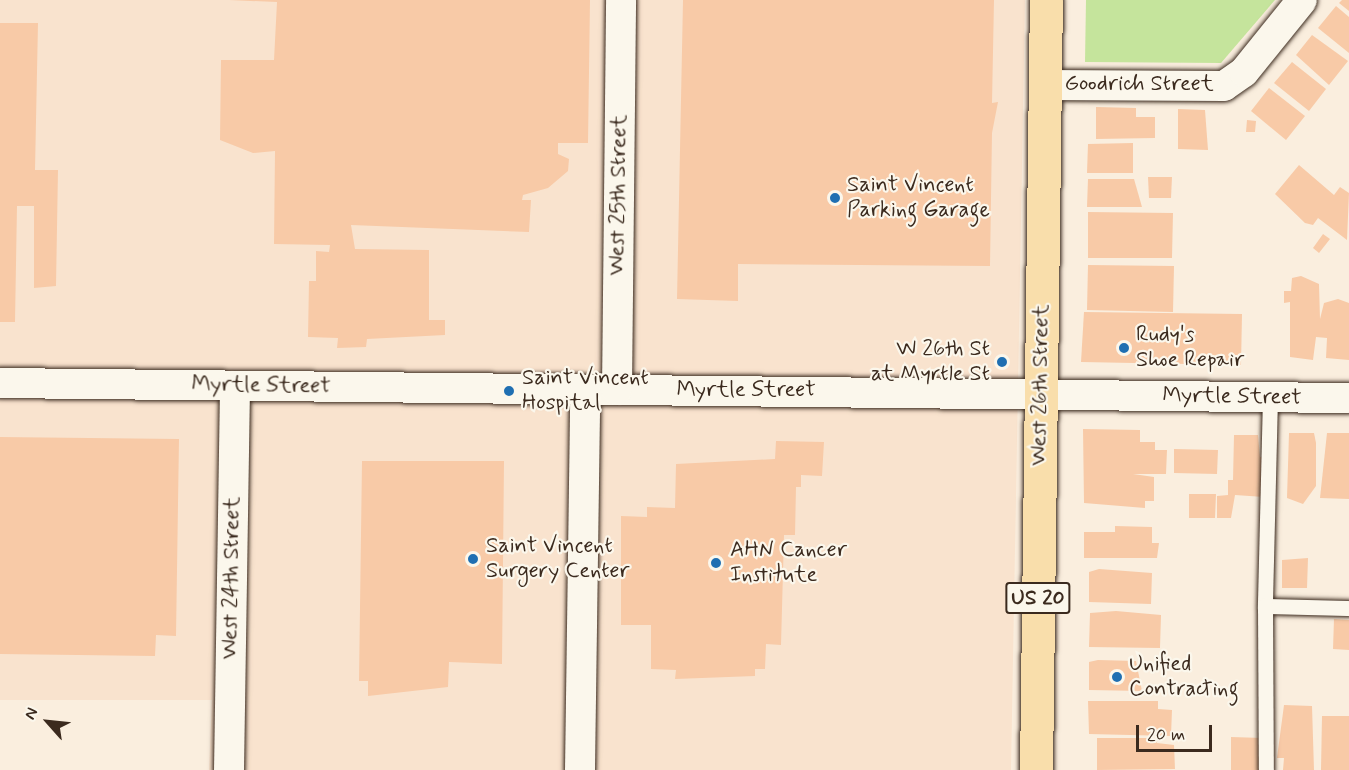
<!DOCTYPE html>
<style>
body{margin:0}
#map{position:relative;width:1349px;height:770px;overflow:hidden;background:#faeede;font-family:Mynerve,sans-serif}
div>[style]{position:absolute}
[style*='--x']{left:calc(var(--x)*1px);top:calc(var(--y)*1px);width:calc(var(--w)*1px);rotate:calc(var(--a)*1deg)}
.built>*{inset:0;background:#f9e3ce}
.green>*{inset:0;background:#c5e49c}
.building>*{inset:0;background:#f8caa7}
.roads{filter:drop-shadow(0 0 2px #3b2a1e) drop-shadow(0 0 2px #3b2a1e)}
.service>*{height:15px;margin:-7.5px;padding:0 7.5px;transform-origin:7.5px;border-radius:7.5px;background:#fbf7ec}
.minor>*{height:30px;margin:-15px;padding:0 15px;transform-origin:15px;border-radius:15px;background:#fbf7ec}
.primary>*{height:33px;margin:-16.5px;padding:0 16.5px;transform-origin:16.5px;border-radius:16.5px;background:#f9deab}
.dots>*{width:16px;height:16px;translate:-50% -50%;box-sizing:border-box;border:3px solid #fbf7ec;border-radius:50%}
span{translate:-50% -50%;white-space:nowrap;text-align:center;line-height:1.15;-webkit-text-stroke:4.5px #fbf7ec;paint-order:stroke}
.shield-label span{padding:2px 4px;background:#fbf7ec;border:2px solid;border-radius:4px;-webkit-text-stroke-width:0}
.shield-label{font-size:21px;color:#3b2a1e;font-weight:700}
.street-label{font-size:22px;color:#3b2a1e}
.poi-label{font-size:22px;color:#3b2a1e}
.left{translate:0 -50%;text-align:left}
.right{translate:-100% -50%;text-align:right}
.north{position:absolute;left:18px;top:692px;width:60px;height:60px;-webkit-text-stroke:4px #fbf7ec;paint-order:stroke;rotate:297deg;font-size:16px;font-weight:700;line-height:24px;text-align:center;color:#3b2a1e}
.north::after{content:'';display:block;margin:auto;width:21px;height:27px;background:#3b2a1e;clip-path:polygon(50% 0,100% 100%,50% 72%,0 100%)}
.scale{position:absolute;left:1136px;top:725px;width:76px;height:27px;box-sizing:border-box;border:3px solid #3b2a1e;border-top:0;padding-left:8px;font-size:18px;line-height:21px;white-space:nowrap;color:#3b2a1e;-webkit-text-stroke:4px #fbf7ec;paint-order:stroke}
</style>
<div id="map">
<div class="built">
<i style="clip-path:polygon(0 0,1025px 0,1011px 770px,209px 770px,212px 700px,0 700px)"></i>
</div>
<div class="green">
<i style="clip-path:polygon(1086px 0,1275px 0,1221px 63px,1085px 62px)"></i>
</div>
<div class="building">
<i style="clip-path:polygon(229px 0,590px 0,588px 143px,558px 143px,558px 154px,569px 159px,568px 171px,548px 188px,523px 195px,522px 200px,531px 200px,529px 232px,351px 225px,355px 249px,429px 250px,429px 320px,445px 320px,445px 335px,367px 339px,366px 347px,337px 348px,338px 338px,308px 337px,309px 281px,316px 281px,316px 251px,329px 252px,330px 245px,274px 244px,275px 151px,253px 153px,220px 140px,221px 60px,274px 60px,277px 2px)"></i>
<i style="clip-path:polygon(683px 0,994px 0,992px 103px,998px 102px,992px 133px,990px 266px,738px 264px,738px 301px,677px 299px)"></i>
<i style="clip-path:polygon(1342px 0,1349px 0,1349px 11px,1339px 3px)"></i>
<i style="clip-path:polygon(1336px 6px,1349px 17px,1349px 53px,1318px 28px)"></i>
<i style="clip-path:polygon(0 23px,38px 23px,35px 170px,58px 170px,56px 286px,34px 288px,34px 206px,17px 206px,15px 322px,0 322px)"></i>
<i style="clip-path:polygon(1312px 35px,1348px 61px,1329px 85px,1296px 55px)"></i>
<i style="clip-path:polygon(1292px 62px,1326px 89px,1309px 111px,1274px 83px)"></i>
<i style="clip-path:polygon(1269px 88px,1305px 116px,1286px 140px,1251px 111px)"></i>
<i style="clip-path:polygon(1096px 107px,1136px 108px,1136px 117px,1155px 117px,1155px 138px,1096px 139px)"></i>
<i style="clip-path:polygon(1178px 109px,1205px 110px,1208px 150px,1178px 149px)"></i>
<i style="clip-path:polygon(1247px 120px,1256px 121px,1255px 132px,1246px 132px)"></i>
<i style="clip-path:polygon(1133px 143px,1133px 173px,1087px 173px,1088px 144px)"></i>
<i style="clip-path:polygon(1299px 165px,1334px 195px,1340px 187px,1349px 193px,1347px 240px,1318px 218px,1313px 225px,1305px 223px,1275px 194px)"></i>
<i style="clip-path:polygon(1148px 177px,1172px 177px,1171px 198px,1149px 198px)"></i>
<i style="clip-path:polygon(1088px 179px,1134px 179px,1142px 207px,1087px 207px)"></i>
<i style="clip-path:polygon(1088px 212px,1173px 213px,1172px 258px,1088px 258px)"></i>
<i style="clip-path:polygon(1323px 234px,1330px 239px,1319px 253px,1313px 248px)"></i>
<i style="clip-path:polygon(1088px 265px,1174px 266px,1173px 312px,1087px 310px)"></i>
<i style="clip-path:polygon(1301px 276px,1319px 284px,1320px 319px,1324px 303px,1338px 299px,1349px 303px,1349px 360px,1326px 358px,1327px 338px,1316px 337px,1313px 360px,1290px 357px,1290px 302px,1284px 303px,1284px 291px,1291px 291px,1292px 278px)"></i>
<i style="clip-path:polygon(1084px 312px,1242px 314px,1241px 365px,1081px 362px)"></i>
<i style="clip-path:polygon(1083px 429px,1140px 430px,1140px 442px,1155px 442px,1155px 450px,1167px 450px,1166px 474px,1133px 474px,1154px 477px,1154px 501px,1145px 501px,1145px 508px,1084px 503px)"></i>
<i style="clip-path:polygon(1289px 433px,1314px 433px,1316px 443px,1316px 486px,1303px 504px,1287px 498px)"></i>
<i style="clip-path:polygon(1327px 433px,1349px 433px,1349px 499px,1320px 498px)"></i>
<i style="clip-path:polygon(1234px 435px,1258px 435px,1260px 457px,1265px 457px,1264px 497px,1235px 495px,1231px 518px,1217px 518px,1217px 496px,1228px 495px,1228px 480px,1233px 480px)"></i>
<i style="clip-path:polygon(0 437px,179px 439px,176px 636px,156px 635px,155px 656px,0 654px)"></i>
<i style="clip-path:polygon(776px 441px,824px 442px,822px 476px,801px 475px,801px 487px,796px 487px,795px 535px,784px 535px,781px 645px,766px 644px,765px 669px,755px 669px,755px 676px,675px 679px,676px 670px,651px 669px,651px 625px,621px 625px,621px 516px,647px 517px,647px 507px,675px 508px,676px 464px,775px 459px)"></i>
<i style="clip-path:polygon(1174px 449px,1218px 450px,1217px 474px,1174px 473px)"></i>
<i style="clip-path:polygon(362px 461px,504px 461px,502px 664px,449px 662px,448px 687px,368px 696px,368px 681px,359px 681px)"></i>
<i style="clip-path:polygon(1189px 494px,1216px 494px,1215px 518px,1189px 518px)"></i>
<i style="clip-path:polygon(1115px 526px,1152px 527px,1152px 543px,1159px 543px,1157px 558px,1084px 558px,1084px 532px,1115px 532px)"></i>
<i style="clip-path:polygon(1308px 558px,1307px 588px,1282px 588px,1282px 560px)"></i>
<i style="clip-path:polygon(1099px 569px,1152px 573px,1151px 604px,1089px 602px,1089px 572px)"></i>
<i style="clip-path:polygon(1116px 611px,1161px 615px,1160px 648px,1089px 647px,1090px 613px)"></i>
<i style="clip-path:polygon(1334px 619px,1349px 620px,1349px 650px,1333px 649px)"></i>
<i style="clip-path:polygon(1098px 660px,1136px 661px,1142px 691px,1089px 690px,1089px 662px)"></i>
<i style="clip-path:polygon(1088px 701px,1158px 701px,1158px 709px,1172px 710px,1171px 736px,1089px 734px)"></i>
<i style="clip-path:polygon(1284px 705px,1312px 706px,1314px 770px,1283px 770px,1284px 758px,1277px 758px)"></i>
<i style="clip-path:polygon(1322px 716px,1349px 716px,1349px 770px,1321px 770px)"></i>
<i style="clip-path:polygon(1231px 737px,1263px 738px,1262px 770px,1231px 770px)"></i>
<i style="clip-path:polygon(1097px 738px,1157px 738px,1157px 743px,1174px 745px,1175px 769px,1097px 770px)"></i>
</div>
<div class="roads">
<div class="service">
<i style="--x:1270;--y:397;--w:209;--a:91.4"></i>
<i style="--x:1265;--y:606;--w:84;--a:1.4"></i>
<i style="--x:1265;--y:606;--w:164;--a:89.7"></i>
</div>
<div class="minor">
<i style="--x:1045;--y:85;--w:179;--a:0.3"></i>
<i style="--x:1224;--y:86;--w:24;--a:-35"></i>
<i style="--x:1244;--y:72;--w:92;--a:-51.1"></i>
<i style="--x:0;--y:383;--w:1349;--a:0.64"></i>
<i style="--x:617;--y:390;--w:390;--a:-89.4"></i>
<i style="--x:229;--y:770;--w:384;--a:-89.1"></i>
<i style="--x:580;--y:770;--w:380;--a:-89.2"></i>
</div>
<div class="primary">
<i style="--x:1036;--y:770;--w:770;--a:-89.26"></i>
</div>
</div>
<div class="dots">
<i style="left:835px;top:198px;background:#1f6fb2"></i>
<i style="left:1124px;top:348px;background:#1f6fb2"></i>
<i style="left:1002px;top:362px;background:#1f6fb2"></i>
<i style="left:509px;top:391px;background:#1f6fb2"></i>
<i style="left:473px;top:559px;background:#1f6fb2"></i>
<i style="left:716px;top:563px;background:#1f6fb2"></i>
<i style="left:1117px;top:677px;background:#1f6fb2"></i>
</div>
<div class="shield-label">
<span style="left:1038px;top:598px">US 20</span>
</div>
<div class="street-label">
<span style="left:1139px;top:85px">Goodrich Street</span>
<span style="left:619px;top:195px;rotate:-89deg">West 25th Street</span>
<span style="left:1041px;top:385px;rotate:-89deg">West 26th Street</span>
<span style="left:261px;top:386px;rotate:1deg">Myrtle Street</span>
<span style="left:746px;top:391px">Myrtle Street</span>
<span style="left:1232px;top:397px;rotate:1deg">Myrtle Street</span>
<span style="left:232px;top:578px;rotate:-89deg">West 24th Street</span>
</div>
<div class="poi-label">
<span class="left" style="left:847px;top:198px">Saint Vincent<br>Parking Garage</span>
<span class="left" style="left:1136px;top:348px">Rudy's<br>Shoe Repair</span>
<span class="right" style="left:990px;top:362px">W 26th St<br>at Myrtle St</span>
<span class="left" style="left:522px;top:391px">Saint Vincent<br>Hospital</span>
<span class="left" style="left:486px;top:559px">Saint Vincent<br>Surgery Center</span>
<span class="left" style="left:730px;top:563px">AHN Cancer<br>Institute</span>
<span class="left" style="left:1129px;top:677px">Unified<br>Contracting</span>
</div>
<div class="north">N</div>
<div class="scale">20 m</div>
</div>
